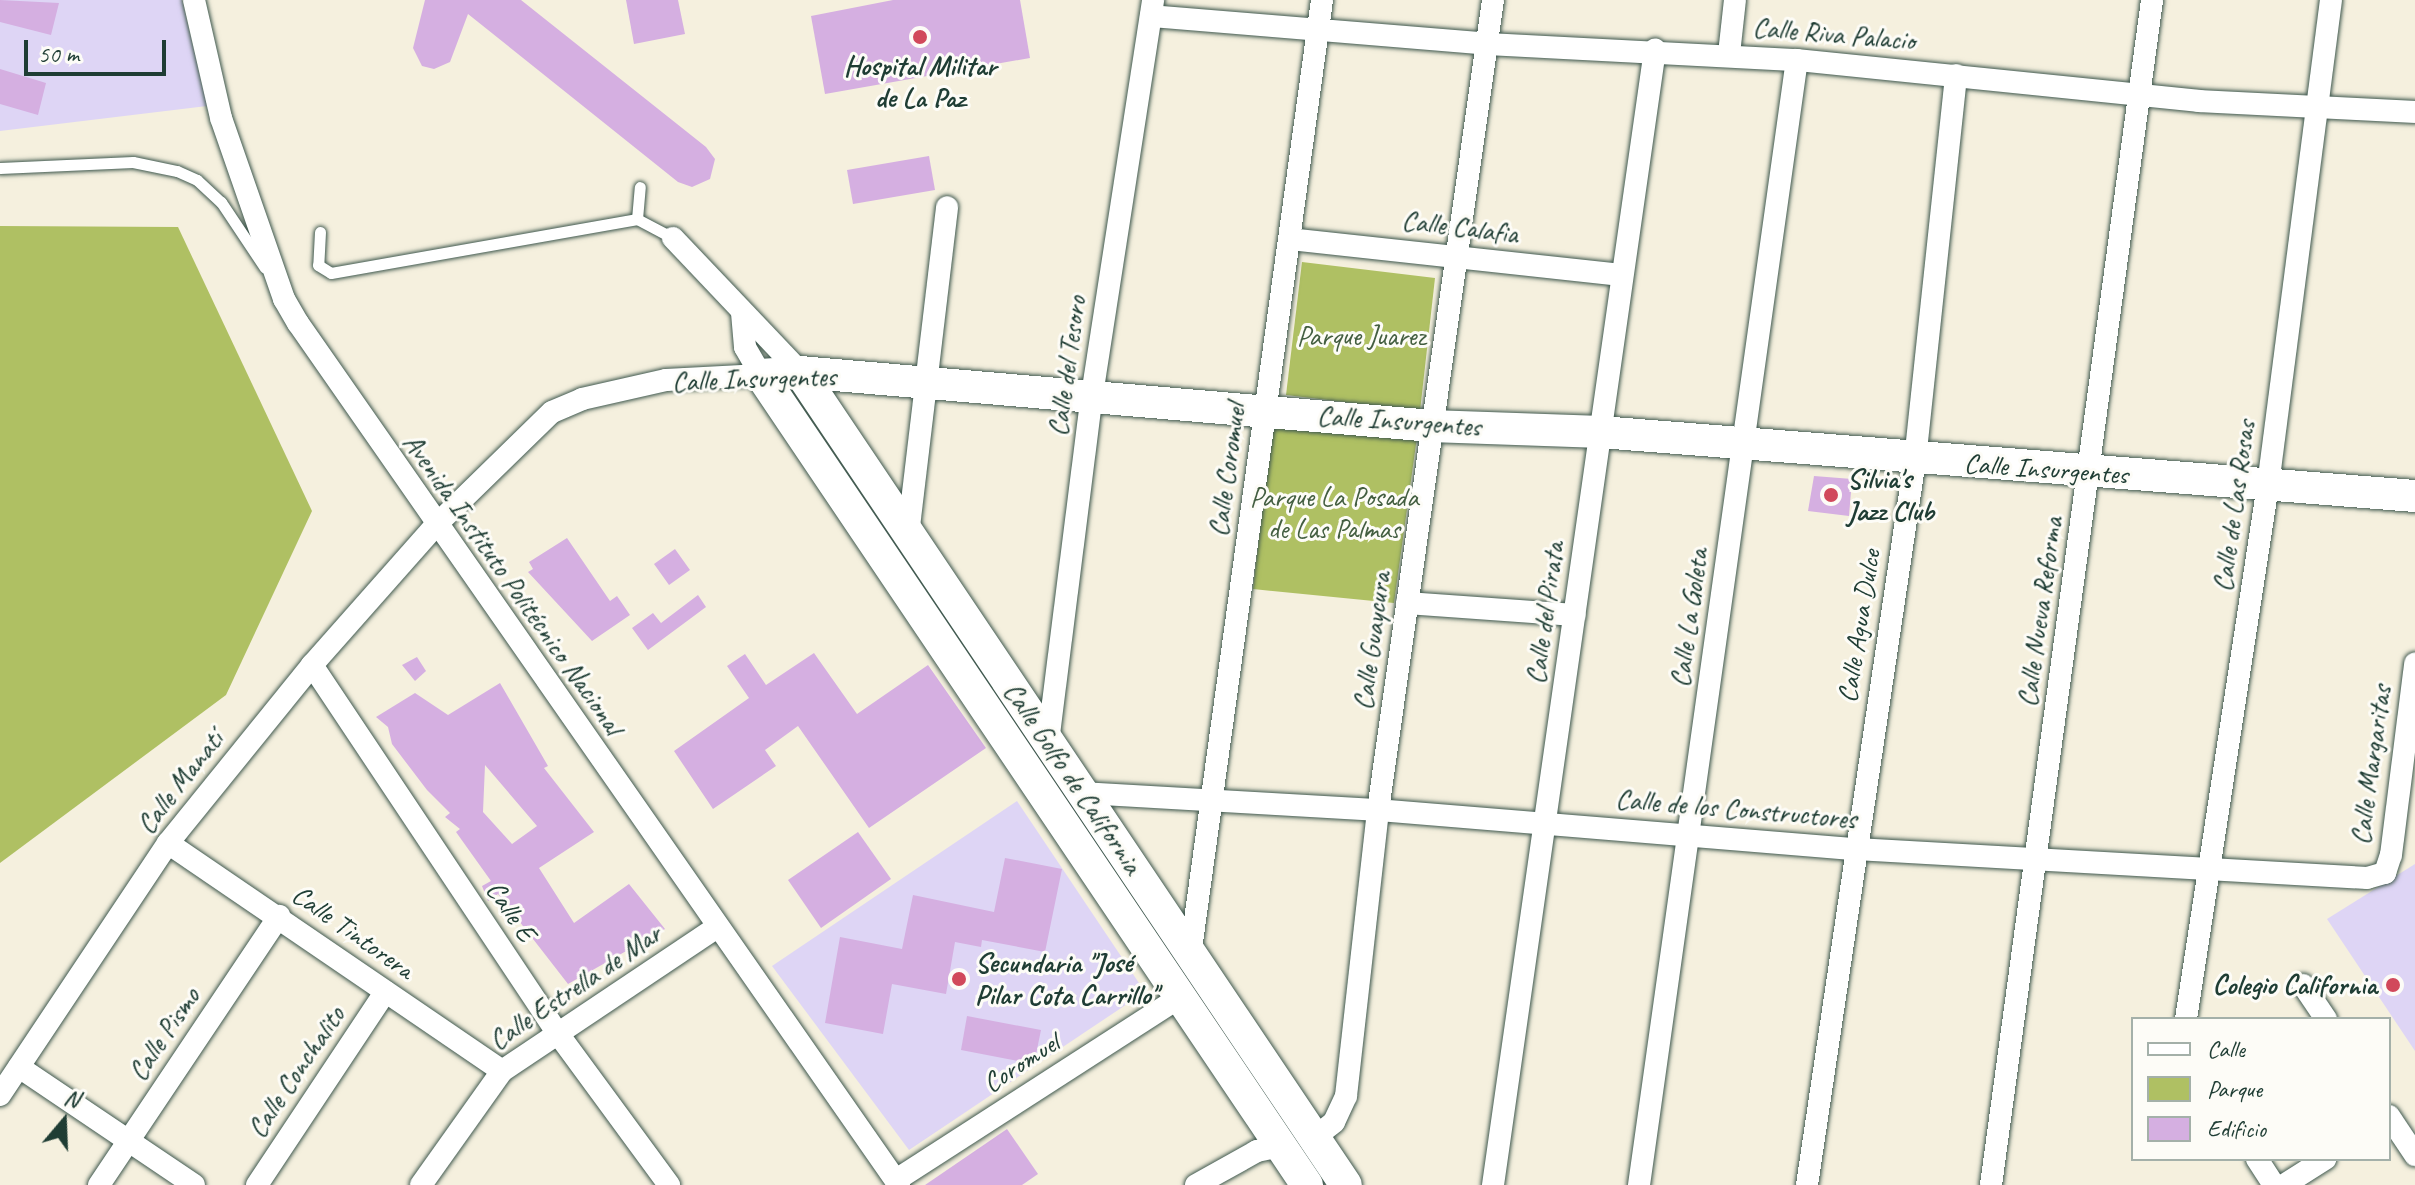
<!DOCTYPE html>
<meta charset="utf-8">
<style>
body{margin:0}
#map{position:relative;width:2415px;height:1185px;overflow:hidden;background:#f5f0de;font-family:Caveat,sans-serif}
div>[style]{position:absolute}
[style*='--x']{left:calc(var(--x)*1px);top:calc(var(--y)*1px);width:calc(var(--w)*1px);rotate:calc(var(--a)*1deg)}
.built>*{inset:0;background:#ded5f5}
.green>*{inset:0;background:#afc063}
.building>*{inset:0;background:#d5afe1}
.roads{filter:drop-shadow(0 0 2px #3f584e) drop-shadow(0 0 2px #3f584e)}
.lane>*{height:11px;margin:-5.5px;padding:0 5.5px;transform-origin:5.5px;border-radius:5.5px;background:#fff}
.street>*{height:22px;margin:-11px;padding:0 11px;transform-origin:11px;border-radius:11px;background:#fff}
.secondary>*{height:32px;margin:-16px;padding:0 16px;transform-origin:16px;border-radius:16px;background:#fff}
.dots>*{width:22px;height:22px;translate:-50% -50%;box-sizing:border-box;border:4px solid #fdfcf7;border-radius:50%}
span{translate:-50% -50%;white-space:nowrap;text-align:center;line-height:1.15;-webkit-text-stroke:6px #fdfcf7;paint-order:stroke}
.street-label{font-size:28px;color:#1f3d34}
.poi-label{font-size:28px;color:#1f3d34;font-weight:700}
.left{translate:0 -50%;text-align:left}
.right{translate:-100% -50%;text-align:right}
.park-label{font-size:28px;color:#435e40}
.legend{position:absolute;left:2131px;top:1017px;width:260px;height:144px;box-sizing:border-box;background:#fdfcf7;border:2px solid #a4b0a9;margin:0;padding:10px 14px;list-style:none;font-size:24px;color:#1f3d34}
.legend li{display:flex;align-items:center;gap:16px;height:40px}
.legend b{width:40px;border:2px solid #a4b0a9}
.north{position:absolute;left:24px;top:1081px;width:80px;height:80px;-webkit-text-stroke:6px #fdfcf7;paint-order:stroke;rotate:19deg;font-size:22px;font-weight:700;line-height:32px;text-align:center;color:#1f3d34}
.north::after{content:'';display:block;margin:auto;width:28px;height:36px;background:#1f3d34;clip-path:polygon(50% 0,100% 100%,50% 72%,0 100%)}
.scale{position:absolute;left:24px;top:40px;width:142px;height:36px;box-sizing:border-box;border:4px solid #1f3d34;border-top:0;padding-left:10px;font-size:24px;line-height:28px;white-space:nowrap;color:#1f3d34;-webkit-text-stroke:6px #fdfcf7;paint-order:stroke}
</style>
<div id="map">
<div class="built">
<i style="clip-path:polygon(0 0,182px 0,207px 106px,0 131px)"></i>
<i style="clip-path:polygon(1017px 801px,1145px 992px,909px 1150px,772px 966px)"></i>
<i style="clip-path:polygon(2415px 864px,2415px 1051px,2327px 919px)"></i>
</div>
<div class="green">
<i style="clip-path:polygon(0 226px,178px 227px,312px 511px,226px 695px,0 863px)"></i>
<i style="clip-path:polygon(1302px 262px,1435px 278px,1420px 411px,1286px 395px)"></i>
<i style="clip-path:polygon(1272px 427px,1417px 437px,1394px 603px,1253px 589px)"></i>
</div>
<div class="building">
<i style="clip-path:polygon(0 0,59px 3px,51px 35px,0 22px)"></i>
<i style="clip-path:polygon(425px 0,521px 0,706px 147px,715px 159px,710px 179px,692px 187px,678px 182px,468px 14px,450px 62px,434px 69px,422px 66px,413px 48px)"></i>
<i style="clip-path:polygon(626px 0,678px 0,685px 34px,634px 44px)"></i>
<i style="clip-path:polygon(893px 0,1020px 0,1030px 58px,825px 94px,811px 16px)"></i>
<i style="clip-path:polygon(0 69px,46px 83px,38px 115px,0 104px)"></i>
<i style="clip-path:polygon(929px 156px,935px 190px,853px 204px,847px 170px)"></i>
<i style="clip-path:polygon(1814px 476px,1852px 479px,1849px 516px,1808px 511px)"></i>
<i style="clip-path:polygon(567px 538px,610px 601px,617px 596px,630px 615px,592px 641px,528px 572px,533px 569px,529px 562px)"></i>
<i style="clip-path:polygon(675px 549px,690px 570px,669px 585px,654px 564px)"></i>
<i style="clip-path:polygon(698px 595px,706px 607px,648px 650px,632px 628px,653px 613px,661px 623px)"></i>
<i style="clip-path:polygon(814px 653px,857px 714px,928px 665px,986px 748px,869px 828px,798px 726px,765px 750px,776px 766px,713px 809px,674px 751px,749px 698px,727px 666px,745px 654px,766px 685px)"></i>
<i style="clip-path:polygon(417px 657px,426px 671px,415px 681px,402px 665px)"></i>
<i style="clip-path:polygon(evenodd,500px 683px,548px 766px,544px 768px,594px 832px,539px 868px,574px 923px,629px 884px,665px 929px,568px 984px,498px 894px,488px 901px,482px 886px,491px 881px,456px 832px,460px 829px,445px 817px,450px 813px,427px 790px,392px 744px,388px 727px,376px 717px,415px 693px,448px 715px,500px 683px,485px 765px,537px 826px,512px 844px,483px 812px,485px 765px)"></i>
<i style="clip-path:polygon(858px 832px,891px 879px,821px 928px,788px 880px)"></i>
<i style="clip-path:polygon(1005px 858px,1062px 869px,1045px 952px,982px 940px,981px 947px,955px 942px,946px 994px,892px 984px,883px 1034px,825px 1023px,840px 937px,902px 949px,913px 895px,994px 912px)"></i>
<i style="clip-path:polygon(967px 1016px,1041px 1030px,1034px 1064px,961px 1050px)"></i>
<i style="clip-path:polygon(1007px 1129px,1038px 1174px,1022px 1185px,925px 1185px)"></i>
</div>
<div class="roads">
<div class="lane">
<i style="--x:0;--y:168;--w:133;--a:-2.6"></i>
<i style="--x:133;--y:162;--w:45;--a:11.6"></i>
<i style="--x:177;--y:171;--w:22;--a:24"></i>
<i style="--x:197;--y:180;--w:33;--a:43"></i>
<i style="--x:221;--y:202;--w:79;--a:56.3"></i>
<i style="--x:637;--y:219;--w:32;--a:-85"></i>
<i style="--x:320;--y:232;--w:33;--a:93"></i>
<i style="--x:318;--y:265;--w:15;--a:32"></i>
<i style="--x:331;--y:273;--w:311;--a:-10"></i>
<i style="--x:637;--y:219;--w:41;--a:27.8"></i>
</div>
<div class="street">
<i style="--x:194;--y:0;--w:121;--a:77.1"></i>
<i style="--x:221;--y:118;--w:192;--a:70.8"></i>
<i style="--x:284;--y:299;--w:28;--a:60"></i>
<i style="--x:298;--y:323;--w:1051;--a:55.12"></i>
<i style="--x:1151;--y:16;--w:339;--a:4.7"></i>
<i style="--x:1489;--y:44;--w:308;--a:3"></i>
<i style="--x:1797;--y:60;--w:404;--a:5.8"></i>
<i style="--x:2199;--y:101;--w:216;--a:2.9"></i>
<i style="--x:1729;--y:54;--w:54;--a:-83.7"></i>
<i style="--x:673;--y:238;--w:185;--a:46.5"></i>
<i style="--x:1290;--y:239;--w:334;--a:6.2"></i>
<i style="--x:908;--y:535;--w:330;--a:-83.2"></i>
<i style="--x:1407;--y:603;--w:168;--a:4.1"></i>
<i style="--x:312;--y:665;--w:440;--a:56.3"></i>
<i style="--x:556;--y:1031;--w:191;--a:53.7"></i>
<i style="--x:1048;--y:742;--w:350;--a:-82.8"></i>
<i style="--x:1092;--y:395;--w:400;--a:-81.2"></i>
<i style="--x:1083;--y:793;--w:295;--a:3.3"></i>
<i style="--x:1378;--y:810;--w:480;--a:4.7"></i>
<i style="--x:1856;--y:849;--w:512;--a:3.25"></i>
<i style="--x:2367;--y:878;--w:19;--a:-16"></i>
<i style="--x:2385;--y:873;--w:19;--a:-72"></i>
<i style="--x:2391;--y:855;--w:193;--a:-82.8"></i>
<i style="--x:168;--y:843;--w:404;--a:34.3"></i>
<i style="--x:1191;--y:949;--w:958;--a:-82.14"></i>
<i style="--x:2303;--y:985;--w:41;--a:55.9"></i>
<i style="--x:2186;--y:1019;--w:540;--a:-81.27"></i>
<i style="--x:2268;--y:485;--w:489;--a:-82.6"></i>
<i style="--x:19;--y:1067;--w:211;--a:34"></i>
<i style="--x:0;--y:1095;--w:303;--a:-56.3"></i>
<i style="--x:168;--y:843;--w:229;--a:-51"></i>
<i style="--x:312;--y:665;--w:186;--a:-48.5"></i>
<i style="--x:435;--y:526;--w:163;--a:-44.3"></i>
<i style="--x:552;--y:412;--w:33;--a:-23"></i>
<i style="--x:582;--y:399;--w:86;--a:-12.7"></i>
<i style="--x:666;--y:380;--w:95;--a:-3"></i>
<i style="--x:761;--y:375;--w:32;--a:-120"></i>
<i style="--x:745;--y:347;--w:33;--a:-95"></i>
<i style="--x:2389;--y:1116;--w:47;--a:56.3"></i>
<i style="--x:1315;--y:1137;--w:24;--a:-38"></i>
<i style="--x:1334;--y:1122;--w:29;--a:-65"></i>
<i style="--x:1346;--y:1096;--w:288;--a:-83.6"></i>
<i style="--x:1378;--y:810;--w:818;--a:-81.92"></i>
<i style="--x:2257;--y:1159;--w:31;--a:57"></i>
<i style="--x:896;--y:1180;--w:338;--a:-32.8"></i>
<i style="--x:99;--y:1185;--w:324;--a:-56.2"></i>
<i style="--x:257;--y:1185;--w:232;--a:-56.4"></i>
<i style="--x:421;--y:1185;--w:140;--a:-54.6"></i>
<i style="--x:502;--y:1071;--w:259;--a:-33.8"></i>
<i style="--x:1196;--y:1185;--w:70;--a:-29.1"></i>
<i style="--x:1257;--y:1151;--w:24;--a:-12"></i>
<i style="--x:1493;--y:1185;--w:1147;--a:-81.88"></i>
<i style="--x:1639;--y:1185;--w:1136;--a:-82.01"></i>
<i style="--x:1807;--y:1185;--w:733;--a:-81.53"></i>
<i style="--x:1915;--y:460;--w:387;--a:-83.9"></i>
<i style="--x:1991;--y:1185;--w:1196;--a:-82.26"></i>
<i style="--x:2284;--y:1185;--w:49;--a:-32.4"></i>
</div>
<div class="secondary">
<i style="--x:800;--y:372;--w:979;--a:56.12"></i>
<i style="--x:1307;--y:1185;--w:977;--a:-123.98"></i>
<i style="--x:761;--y:375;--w:39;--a:-4"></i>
<i style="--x:800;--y:372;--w:634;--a:4.88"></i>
<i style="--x:1432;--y:426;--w:168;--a:2"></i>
<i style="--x:1600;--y:432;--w:818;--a:4.49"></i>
</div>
</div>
<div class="dots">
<i style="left:920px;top:37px;background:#d1495b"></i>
<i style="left:1831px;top:495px;background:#d1495b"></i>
<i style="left:959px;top:979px;background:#d1495b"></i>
<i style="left:2393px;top:985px;background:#d1495b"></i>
</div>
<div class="street-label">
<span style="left:1834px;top:34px;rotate:5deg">Calle Riva Palacio</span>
<span style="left:1460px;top:227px;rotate:7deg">Calle Calafia</span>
<span style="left:1067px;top:366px;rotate:-82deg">Calle del Tesoro</span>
<span style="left:754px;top:379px;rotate:-2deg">Calle Insurgentes</span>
<span style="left:1399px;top:421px;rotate:4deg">Calle Insurgentes</span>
<span style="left:2046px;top:469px;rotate:4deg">Calle Insurgentes</span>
<span style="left:1227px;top:470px;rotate:-82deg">Calle Coromuel</span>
<span style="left:2234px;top:506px;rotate:-82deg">Calle de Las Rosas</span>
<span style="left:513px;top:584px;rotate:55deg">Avenida Instituto Politécnico Nacional</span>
<span style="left:2040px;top:612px;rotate:-82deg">Calle Nueva Reforma</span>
<span style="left:1545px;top:613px;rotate:-82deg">Calle del Pirata</span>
<span style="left:1689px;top:618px;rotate:-82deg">Calle La Goleta</span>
<span style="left:1859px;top:626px;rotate:-81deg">Calle Agua Dulce</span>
<span style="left:1372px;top:641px;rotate:-82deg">Calle Guaycura</span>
<span style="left:2371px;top:765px;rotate:-82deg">Calle Margaritas</span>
<span style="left:1073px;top:778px;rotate:56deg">Calle Golfo de California</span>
<span style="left:180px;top:782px;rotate:-52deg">Calle Manatí</span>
<span style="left:1736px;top:809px;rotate:5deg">Calle de los Constructores</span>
<span style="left:511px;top:911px;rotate:56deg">Calle E</span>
<span style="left:353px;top:932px;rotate:35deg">Calle Tintorera</span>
<span style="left:575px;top:987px;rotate:-34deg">Calle Estrella de Mar</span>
<span style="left:164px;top:1034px;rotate:-56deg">Calle Pismo</span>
<span style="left:1021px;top:1063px;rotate:-33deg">Coromuel</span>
<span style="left:296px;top:1072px;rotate:-56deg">Calle Conchalito</span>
</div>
<div class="poi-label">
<span style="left:920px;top:82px">Hospital Militar<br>de La Paz</span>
<span class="left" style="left:1847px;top:495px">Silvia's<br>Jazz Club</span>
<span class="left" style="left:975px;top:979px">Secundaria "José<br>Pilar Cota Carrillo"</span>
<span class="right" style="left:2377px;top:985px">Colegio California</span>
</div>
<div class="park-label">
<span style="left:1361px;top:336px">Parque Juarez</span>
<span style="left:1334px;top:513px">Parque La Posada<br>de Las Palmas</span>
</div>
<ul class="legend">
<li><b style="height:10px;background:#fff"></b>Calle</li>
<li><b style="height:22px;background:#afc063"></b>Parque</li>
<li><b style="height:22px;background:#d5afe1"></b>Edificio</li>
</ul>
<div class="north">N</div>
<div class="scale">50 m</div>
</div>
